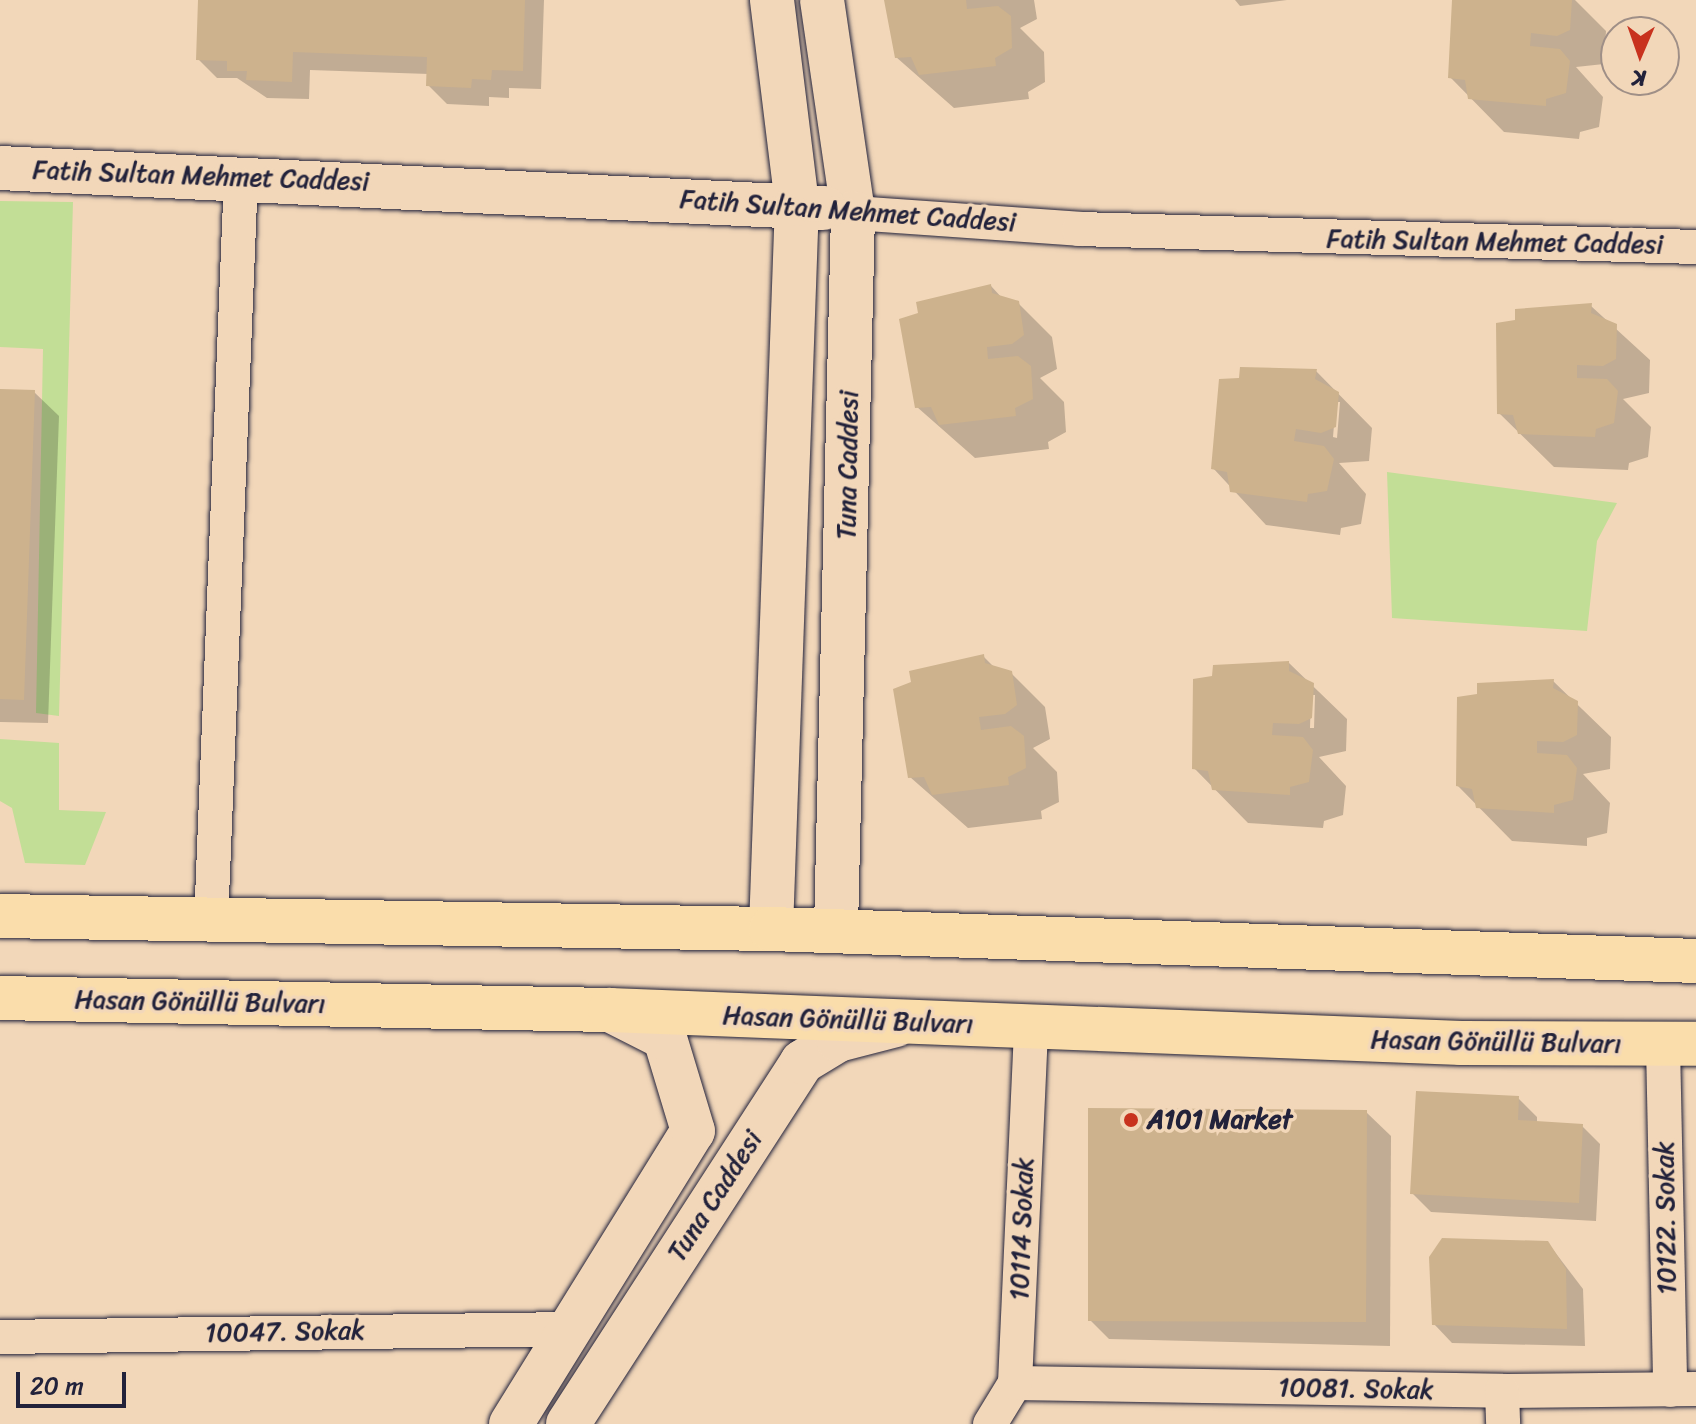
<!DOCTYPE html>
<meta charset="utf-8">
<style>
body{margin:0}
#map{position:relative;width:1696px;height:1424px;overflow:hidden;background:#f2d7b9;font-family:Sriracha,sans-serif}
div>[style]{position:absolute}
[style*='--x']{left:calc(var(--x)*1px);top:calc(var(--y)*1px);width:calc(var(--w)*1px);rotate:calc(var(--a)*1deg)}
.green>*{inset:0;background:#c2de96}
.shadow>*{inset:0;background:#0003}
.building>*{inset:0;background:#cdb28d}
.roads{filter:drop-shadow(0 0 2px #22223b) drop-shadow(0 0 2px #22223b)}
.minor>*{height:34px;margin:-17px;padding:0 17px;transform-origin:17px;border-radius:17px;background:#f2d7b9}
.tertiary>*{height:44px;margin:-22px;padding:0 22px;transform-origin:22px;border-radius:22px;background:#f2d7b9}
.primary>*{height:44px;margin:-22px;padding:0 22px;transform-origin:22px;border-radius:22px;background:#faddab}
.dots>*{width:22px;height:22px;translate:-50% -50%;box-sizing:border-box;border:4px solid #f2d7b9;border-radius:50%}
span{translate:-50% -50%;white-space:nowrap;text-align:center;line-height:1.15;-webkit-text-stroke:7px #f2d7b9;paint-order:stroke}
.street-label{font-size:26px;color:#22223b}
.poi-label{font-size:26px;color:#22223b;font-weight:700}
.left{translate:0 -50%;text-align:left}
.north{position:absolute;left:1600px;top:16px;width:80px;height:80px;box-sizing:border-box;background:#f2d7b9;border:2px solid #9f8f87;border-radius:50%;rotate:182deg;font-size:22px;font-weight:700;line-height:32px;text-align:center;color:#22223b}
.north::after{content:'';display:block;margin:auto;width:28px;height:36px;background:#c8321e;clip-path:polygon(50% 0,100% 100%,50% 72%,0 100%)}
.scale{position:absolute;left:16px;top:1372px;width:110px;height:36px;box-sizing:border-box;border:4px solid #22223b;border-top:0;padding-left:10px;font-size:24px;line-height:28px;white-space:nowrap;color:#22223b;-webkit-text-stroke:6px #f2d7b9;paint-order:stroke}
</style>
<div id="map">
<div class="green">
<i style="clip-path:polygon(0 201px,73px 202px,59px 716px,36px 713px,43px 349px,0 347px)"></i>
<i style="clip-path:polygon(1387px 472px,1617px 503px,1597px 541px,1587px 631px,1392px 618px)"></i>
<i style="clip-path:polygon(0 739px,59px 743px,59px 810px,106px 812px,85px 865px,25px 863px,12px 808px,0 801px)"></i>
</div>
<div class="shadow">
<i style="clip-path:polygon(200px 0,544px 0,541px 89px,509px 88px,509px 98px,489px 97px,489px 106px,447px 104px,428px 85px,429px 74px,310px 70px,309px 99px,267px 98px,237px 78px,217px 78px,198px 59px)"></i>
<i style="clip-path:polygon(886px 0,1034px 0,1037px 19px,1020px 28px,1044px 52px,1045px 82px,1028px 92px,1029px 99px,954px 108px,896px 57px)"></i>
<i style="clip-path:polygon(1235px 0,1287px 0,1240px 6px)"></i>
<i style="clip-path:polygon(1454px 0,1575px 0,1606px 31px,1604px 64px,1576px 67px,1603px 97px,1599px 127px,1580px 132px,1579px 139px,1504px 132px,1450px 77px)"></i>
<i style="clip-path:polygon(991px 286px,1003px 299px,1018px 303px,1052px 337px,1057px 369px,1040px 378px,1064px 402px,1066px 432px,1048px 442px,1049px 449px,975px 458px,917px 407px)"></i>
<i style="clip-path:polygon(1591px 306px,1650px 360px,1649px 393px,1623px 399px,1651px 427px,1648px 457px,1629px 463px,1628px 470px,1554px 467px,1499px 413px)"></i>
<i style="clip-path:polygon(evenodd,1316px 371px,1372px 428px,1369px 461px,1339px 463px,1366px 494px,1361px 524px,1341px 528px,1340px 535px,1266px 525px,1213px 468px,1316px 371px,1336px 402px,1340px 402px,1337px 438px,1333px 437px,1336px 402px)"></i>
<i style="clip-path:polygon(0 391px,34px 392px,59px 416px,48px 723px,0 722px)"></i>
<i style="clip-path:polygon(983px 656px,995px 668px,1011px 673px,1045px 707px,1050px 739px,1033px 748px,1057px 772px,1059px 802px,1041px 811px,1042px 819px,968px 828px,910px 777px)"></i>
<i style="clip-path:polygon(evenodd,1289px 663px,1347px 719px,1346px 751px,1319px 757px,1346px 786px,1343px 815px,1324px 821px,1323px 828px,1248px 823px,1194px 768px,1289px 663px,1311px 695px,1315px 695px,1314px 728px,1310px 728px,1311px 695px)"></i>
<i style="clip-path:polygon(1553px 681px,1611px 737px,1610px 769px,1583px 774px,1610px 803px,1607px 833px,1587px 838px,1587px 846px,1512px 841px,1458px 786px)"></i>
<i style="clip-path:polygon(1518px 1098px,1537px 1117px,1537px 1123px,1582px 1126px,1600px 1144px,1596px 1221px,1431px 1212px,1412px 1193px)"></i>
<i style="clip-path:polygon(1366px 1112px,1391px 1136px,1390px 1346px,1109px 1339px,1090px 1320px)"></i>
<i style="clip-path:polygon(1548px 1243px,1583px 1289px,1585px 1346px,1452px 1343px,1434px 1324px)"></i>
</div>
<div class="building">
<i style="clip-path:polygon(198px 0,525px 0,523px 71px,492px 70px,491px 80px,472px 79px,471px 88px,426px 86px,427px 57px,293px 52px,292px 82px,246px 80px,247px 71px,227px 71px,227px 61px,196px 60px)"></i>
<i style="clip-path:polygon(884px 0,966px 0,967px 9px,998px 6px,1011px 16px,1012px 48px,995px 58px,996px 66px,919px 75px,911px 57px,895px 58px)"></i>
<i style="clip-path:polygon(1452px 0,1572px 0,1570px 30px,1557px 36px,1531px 33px,1530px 46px,1560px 49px,1570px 61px,1566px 93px,1546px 99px,1546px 106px,1468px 99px,1465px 80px,1448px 78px)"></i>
<i style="clip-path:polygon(991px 284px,992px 293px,1019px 301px,1024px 335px,1012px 344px,987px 347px,988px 359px,1018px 356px,1031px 366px,1033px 399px,1015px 408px,1016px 416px,939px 425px,931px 407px,915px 408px,899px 319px,918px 313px,916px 302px)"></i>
<i style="clip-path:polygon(1592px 303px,1591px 313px,1617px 324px,1616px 359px,1603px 366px,1577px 365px,1577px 378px,1607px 379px,1618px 391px,1614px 423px,1596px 429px,1595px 437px,1518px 434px,1513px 415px,1497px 414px,1496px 323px,1515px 320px,1515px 309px)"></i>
<i style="clip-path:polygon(1240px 367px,1317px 369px,1315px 379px,1339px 392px,1336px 427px,1321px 433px,1296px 429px,1294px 441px,1324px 446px,1334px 459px,1327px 491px,1308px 494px,1307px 502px,1230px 492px,1227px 472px,1211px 469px,1219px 379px,1239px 378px)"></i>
<i style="clip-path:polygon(0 389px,35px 390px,24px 700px,0 699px)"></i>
<i style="clip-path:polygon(984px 654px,985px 663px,1012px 671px,1017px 705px,1005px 714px,979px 717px,981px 730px,1011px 726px,1024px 736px,1026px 768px,1008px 777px,1009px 785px,932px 795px,924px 777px,908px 778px,893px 689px,911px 682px,909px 671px)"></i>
<i style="clip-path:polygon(1289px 661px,1289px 671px,1314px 683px,1312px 718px,1299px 724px,1273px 723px,1272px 735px,1303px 737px,1313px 750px,1309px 782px,1290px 787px,1290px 795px,1212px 790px,1208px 771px,1192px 769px,1193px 679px,1212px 676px,1213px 665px)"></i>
<i style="clip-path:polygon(1554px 679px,1553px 688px,1578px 701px,1577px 735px,1563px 742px,1537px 741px,1537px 753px,1567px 755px,1577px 768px,1573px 800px,1554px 805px,1554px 813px,1476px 808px,1472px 789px,1456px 786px,1457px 697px,1477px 694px,1477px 683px)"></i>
<i style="clip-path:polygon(1416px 1091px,1519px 1096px,1518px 1120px,1583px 1124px,1579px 1203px,1410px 1194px)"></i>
<i style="clip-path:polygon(1088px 1108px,1367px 1110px,1366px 1322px,1088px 1321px)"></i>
<i style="clip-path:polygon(1442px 1238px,1548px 1241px,1566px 1269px,1567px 1329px,1432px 1325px,1429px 1257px)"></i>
</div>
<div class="roads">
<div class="minor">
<i style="--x:853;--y:213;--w:227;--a:4"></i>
<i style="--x:1079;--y:229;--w:617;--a:1.67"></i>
<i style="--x:211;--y:923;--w:748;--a:-87.7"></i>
<i style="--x:1663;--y:1045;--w:345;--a:88.8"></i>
<i style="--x:0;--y:1337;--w:570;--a:-0.8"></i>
<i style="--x:1015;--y:1383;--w:487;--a:0.9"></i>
<i style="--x:1502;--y:1391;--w:194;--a:-0.6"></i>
<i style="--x:1502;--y:1391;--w:33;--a:88"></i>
<i style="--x:990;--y:1424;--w:48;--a:-58.6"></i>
<i style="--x:1015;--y:1383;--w:356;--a:-87.4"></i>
</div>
<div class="tertiary">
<i style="--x:822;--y:0;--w:215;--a:81.7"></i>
<i style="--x:853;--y:213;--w:718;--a:91.36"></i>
<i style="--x:0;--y:168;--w:825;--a:2.78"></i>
<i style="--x:771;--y:929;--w:725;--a:-87.95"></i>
<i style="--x:797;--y:204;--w:206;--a:-97"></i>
<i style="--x:511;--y:1424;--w:345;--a:-58.2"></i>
<i style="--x:693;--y:1131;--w:97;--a:-106.8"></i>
<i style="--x:665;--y:1038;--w:62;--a:-153"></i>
<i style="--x:568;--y:1424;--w:431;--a:-57.1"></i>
<i style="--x:802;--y:1062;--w:42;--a:-31.4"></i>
<i style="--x:838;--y:1040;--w:60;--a:-14.5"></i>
</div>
<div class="primary">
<i style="--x:0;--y:916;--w:771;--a:0.97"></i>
<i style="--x:771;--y:929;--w:926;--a:1.98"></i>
<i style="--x:0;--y:998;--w:610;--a:1.13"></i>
<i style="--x:610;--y:1010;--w:852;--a:2.22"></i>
<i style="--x:1461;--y:1043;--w:235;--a:0.2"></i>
</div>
</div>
<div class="dots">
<i style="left:1131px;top:1120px;background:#c8321e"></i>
</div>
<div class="street-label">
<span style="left:201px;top:176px;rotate:2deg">Fatih Sultan Mehmet Caddesi</span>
<span style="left:848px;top:211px;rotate:4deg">Fatih Sultan Mehmet Caddesi</span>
<span style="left:1495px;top:242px;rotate:1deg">Fatih Sultan Mehmet Caddesi</span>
<span style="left:848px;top:465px;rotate:-89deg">Tuna Caddesi</span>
<span style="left:200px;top:1002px;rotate:1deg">Hasan Gönüllü Bulvarı</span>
<span style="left:848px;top:1020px;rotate:2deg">Hasan Gönüllü Bulvarı</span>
<span style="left:1496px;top:1042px;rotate:1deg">Hasan Gönüllü Bulvarı</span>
<span style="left:715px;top:1196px;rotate:-57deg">Tuna Caddesi</span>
<span style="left:1666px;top:1218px;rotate:-91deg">10122. Sokak</span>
<span style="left:1022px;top:1229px;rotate:-88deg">10114 Sokak</span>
<span style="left:285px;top:1332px;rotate:-1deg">10047. Sokak</span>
<span style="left:1356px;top:1389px;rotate:1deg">10081. Sokak</span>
</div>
<div class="poi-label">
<span class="left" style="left:1147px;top:1120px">A101 Market</span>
</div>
<div class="north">K</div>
<div class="scale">20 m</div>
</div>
